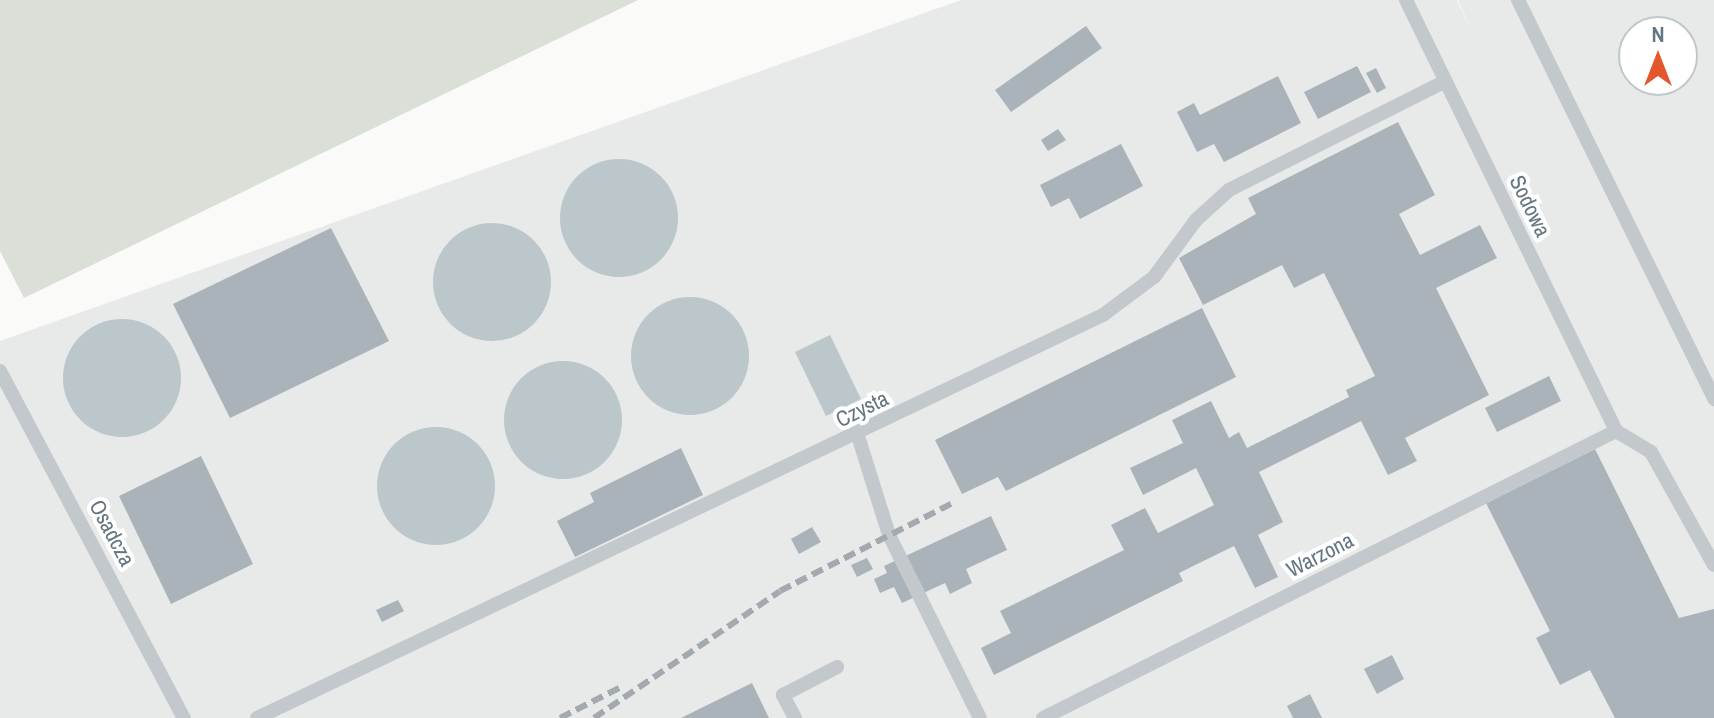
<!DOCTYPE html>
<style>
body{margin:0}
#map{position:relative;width:1714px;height:718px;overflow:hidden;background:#fafaf8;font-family:"Archivo Narrow",sans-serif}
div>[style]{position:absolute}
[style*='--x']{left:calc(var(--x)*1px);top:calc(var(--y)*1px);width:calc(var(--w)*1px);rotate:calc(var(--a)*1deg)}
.built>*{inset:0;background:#e8e9e9}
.green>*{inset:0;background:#dadfd7}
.water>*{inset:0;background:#bbc7cb}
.round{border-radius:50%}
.building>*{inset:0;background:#aab3b9}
.service>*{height:14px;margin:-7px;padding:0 7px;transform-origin:7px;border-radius:7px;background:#c3c8cc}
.rail>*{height:6px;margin-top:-3px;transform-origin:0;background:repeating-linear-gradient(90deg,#a2aab0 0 12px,transparent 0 18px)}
span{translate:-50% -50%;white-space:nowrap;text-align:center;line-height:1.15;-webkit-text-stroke:8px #fff;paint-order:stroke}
.street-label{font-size:22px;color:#657683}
.north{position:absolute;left:1618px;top:16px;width:80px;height:80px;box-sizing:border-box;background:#fff;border:2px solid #c1c8cd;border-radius:50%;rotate:0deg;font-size:22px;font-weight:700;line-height:32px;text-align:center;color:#657683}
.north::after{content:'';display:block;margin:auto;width:28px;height:36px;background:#e4572e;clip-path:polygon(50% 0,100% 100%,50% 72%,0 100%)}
</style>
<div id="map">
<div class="built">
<i style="clip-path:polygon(evenodd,961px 0,1457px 0,1474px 36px,1458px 0,1714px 0,1714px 718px,0 718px,0 341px,961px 0,1634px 32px,1682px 32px,1682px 80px,1634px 80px,1634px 32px)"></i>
</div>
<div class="green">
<i style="clip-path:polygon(0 0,638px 0,24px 298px,0 251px)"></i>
</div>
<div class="water">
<i class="round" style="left:560px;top:159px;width:118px;height:118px"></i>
<i class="round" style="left:433px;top:223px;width:118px;height:118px"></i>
<i class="round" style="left:631px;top:297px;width:118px;height:118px"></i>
<i class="round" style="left:63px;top:319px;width:118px;height:118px"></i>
<i style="clip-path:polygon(830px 335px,861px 399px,826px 416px,795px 352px)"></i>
<i class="round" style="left:504px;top:361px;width:118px;height:118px"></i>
<i class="round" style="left:377px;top:427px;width:118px;height:118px"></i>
</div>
<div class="building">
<i style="clip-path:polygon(1086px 26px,1102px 48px,1011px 112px,995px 90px)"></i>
<i style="clip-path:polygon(1357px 66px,1371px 92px,1318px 119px,1304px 92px)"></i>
<i style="clip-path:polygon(1376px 68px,1386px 88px,1377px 93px,1366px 73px)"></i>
<i style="clip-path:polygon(1278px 76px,1301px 123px,1224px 162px,1214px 144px,1197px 152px,1177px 112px,1194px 103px,1200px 115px)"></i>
<i style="clip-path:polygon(1398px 122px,1435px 195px,1399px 214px,1420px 255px,1480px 225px,1497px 258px,1436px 288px,1489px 395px,1405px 438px,1417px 461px,1388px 475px,1361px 421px,1259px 472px,1283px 522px,1258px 535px,1278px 577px,1255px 588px,1234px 546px,1179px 573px,1183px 581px,994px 675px,981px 648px,1011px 633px,1000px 611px,1124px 550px,1111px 525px,1145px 508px,1158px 533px,1214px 505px,1196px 468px,1143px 495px,1130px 468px,1183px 443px,1172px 420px,1211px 401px,1229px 438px,1239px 432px,1247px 448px,1349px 397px,1346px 390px,1375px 376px,1324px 273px,1294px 288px,1282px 265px,1203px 305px,1179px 258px,1256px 214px,1248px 198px)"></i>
<i style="clip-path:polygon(1058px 129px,1066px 140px,1048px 151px,1041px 140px)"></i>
<i style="clip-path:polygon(1121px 144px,1143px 186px,1080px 219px,1069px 198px,1051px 207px,1040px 185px)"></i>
<i style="clip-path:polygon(331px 228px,389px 341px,230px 418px,173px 304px)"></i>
<i style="clip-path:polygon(1202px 308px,1236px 377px,1006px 491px,998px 477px,962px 494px,935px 440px)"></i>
<i style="clip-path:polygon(1549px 376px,1561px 401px,1497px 432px,1485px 408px)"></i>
<i style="clip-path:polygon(681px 448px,703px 495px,575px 557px,557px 521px,594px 502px,590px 493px)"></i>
<i style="clip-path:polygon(1595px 449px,1679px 618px,1714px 609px,1714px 718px,1615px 718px,1590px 670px,1560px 685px,1536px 638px,1550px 631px,1486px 503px)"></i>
<i style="clip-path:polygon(201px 456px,253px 564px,171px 604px,119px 496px)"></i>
<i style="clip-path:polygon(991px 516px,1007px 550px,966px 569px,972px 583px,950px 594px,945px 583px,902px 603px,894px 587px,880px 593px,874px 579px,887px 573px,884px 566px)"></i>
<i style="clip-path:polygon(812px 527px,821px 542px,799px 554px,791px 539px)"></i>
<i style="clip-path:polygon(867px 558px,873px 569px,857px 577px,851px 565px)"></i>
<i style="clip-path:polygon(398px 600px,404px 611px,382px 622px,376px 610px)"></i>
<i style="clip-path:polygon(1392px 655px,1404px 679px,1377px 694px,1364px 669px)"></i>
<i style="clip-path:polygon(752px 683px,769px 718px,681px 718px)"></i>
<i style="clip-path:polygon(1310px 694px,1322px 718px,1293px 718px,1287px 706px)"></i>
</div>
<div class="service">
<i style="--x:1406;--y:0;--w:479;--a:64"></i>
<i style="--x:1518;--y:0;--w:445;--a:63.8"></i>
<i style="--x:0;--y:371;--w:393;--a:62.1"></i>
<i style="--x:1616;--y:431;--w:41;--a:31"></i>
<i style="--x:1651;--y:452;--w:129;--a:60.9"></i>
<i style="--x:858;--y:436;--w:104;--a:72.6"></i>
<i style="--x:889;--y:535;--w:204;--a:63.6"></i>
<i style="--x:257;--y:718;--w:937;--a:-25.47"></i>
<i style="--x:1103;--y:315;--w:64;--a:-36.7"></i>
<i style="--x:1154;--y:277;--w:71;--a:-53.6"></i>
<i style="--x:1196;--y:220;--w:45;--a:-42.3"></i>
<i style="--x:1229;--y:190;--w:241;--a:-26.7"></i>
<i style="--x:795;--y:718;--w:26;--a:-118"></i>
<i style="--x:783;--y:695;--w:61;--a:-27.4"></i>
<i style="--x:1043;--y:718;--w:641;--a:-26.61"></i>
</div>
<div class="rail">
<i style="--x:560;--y:718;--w:68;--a:-26.9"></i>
<i style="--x:594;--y:718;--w:225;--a:-34.3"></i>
<i style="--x:780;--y:591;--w:194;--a:-27"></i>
</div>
<div class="street-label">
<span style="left:1530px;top:206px;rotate:64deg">Sodowa</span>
<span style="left:862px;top:409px;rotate:-26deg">Czysta</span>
<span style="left:112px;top:533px;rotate:62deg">Osadcza</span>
<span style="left:1320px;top:555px;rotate:-27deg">Warzona</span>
</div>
<div class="north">N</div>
</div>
